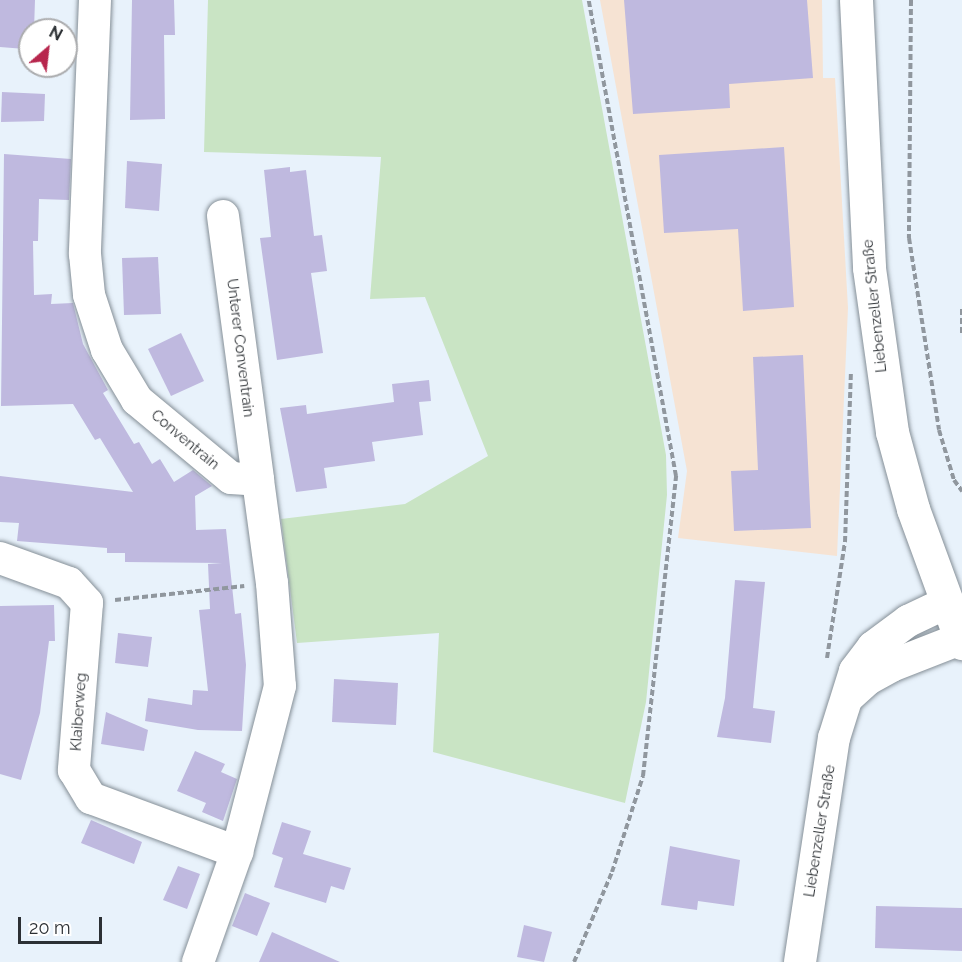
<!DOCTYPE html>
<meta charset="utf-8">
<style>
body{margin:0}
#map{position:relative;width:962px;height:962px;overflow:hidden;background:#e8f2fb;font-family:Raleway,sans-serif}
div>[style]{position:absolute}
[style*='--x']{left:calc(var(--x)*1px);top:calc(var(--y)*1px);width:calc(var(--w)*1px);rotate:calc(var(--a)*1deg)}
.commercial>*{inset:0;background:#f6e3d3}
.green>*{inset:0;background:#c9e4c4}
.building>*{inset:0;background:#bfb9df}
.path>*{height:4px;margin-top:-2px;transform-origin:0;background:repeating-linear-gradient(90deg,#90979e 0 6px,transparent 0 9px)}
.roads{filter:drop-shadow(0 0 2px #858f97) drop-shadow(0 0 2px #858f97)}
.minor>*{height:32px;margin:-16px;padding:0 16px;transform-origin:16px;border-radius:16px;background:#fff}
.primary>*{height:33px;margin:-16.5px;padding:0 16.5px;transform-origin:16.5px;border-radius:16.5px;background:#fff}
span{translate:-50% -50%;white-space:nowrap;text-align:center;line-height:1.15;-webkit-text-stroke:4.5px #fff;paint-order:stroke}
.street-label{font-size:15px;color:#2c3034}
.north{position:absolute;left:18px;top:18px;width:60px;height:60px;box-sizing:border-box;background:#fff;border:2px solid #abacae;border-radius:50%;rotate:28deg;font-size:16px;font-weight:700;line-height:24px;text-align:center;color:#2c3034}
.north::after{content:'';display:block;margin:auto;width:21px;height:27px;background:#b7264d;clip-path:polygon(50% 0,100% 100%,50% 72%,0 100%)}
.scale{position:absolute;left:18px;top:917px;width:84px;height:27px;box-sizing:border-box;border:3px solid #2c3034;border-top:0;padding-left:8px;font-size:18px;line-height:21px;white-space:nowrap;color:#2c3034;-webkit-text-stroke:4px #fff;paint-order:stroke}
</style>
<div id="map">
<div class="commercial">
<i style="clip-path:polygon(600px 0,822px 0,823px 78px,835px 78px,848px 308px,837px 556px,678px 538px,687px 471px)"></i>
</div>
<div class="green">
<i style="clip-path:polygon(208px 0,582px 0,666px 455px,667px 495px,646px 702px,625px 803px,433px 752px,439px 633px,297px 643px,281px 519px,405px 504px,488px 456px,425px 297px,370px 299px,381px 157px,204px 152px)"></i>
</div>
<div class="building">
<i style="clip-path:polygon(0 0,35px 0,34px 30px,26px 30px,25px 49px,0 47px)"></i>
<i style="clip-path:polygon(132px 0,174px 0,175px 35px,164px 35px,165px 119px,130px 120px)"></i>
<i style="clip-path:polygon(624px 0,807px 0,813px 78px,729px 84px,730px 108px,633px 114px)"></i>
<i style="clip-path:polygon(2px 92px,45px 94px,44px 121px,1px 122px)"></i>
<i style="clip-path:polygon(784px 147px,794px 307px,743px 311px,738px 229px,664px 233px,659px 155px)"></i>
<i style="clip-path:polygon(4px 154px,71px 159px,69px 200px,39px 199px,38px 241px,33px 241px,34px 295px,52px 294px,51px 304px,73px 303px,83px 344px,108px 390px,103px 393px,134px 444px,139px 442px,152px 464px,160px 459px,174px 482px,193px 470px,212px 486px,195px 496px,196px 530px,226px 529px,235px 614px,241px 613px,246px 665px,242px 731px,198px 730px,145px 721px,148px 698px,192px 705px,193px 690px,208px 691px,199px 610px,210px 609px,208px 564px,222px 563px,125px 562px,125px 553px,107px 553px,107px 548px,17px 541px,19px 523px,0 522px,0 476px,133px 492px,100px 438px,95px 440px,73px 404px,1px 406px)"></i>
<i style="clip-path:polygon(127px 161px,162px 164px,159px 211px,125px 208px)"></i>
<i style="clip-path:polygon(290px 167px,290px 172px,306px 170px,314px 236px,322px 235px,327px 271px,311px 273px,323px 353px,277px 360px,260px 238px,271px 237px,264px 170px)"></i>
<i style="clip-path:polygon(158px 257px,161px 314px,124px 315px,122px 258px)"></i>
<i style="clip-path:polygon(181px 333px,204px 381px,171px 396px,148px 349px)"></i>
<i style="clip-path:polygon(803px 355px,811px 528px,734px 531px,731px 471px,758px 470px,753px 357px)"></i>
<i style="clip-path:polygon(429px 380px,431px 401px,419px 402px,423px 435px,372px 442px,375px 461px,324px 468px,327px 488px,296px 492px,280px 408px,306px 405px,307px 414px,394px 402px,392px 384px)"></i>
<i style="clip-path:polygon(735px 580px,765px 582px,753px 708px,775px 711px,771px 743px,717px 737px,725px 698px)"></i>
<i style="clip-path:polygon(54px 605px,55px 641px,49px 641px,40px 713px,21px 780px,0 774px,0 606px)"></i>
<i style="clip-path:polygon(118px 633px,152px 637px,148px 667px,115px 663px)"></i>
<i style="clip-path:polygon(334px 679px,398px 683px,396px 725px,332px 722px)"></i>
<i style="clip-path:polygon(106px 712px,148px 730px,144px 751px,101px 744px)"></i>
<i style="clip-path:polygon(195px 751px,225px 764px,221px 772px,237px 779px,223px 821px,202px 812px,206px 803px,177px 791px)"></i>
<i style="clip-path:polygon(91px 820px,142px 842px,134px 864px,81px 843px)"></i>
<i style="clip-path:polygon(282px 822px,311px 831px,303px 854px,351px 868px,344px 890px,331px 886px,326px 903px,274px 887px,283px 858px,272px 854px)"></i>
<i style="clip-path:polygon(670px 846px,740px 860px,734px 906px,698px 901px,697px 910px,661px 905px)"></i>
<i style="clip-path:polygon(178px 866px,200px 874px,187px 909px,163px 900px)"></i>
<i style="clip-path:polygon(245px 893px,270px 903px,257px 936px,232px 926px)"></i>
<i style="clip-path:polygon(876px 906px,962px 908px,962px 951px,875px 948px)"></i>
<i style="clip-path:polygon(524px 925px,552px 932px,544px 962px,517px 957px)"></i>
<i style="clip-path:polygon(272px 932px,340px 962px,259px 962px)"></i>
</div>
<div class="path">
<i style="--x:911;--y:0;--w:238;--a:90.5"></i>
<i style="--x:909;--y:238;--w:194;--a:81.1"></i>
<i style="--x:939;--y:430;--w:52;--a:73.3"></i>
<i style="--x:954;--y:480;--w:14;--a:54"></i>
<i style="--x:962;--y:309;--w:24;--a:90"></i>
<i style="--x:115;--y:600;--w:130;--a:-6.2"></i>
<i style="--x:827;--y:658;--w:117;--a:-81.2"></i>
<i style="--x:845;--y:542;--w:169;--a:-88"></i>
<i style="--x:574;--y:962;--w:98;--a:-67.1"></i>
<i style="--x:612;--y:872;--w:101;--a:-72.1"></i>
<i style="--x:643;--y:776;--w:302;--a:-83.7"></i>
<i style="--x:676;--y:476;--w:484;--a:-100.4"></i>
</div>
<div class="roads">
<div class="minor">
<i style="--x:95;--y:0;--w:254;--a:92.3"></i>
<i style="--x:85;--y:254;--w:41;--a:84.4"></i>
<i style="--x:89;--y:295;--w:58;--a:71.9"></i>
<i style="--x:107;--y:350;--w:58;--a:59"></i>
<i style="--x:137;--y:400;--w:122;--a:39.7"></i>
<i style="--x:231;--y:478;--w:27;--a:4"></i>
<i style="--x:258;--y:480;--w:104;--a:82.3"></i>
<i style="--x:272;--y:583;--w:103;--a:85.6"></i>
<i style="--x:280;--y:686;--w:171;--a:104.5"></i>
<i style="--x:237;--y:852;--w:117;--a:109.5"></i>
<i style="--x:223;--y:216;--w:266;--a:82.4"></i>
<i style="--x:0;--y:558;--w:73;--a:19.9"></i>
<i style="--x:69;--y:583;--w:27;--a:48"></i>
<i style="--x:87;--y:603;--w:168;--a:94.5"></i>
<i style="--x:74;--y:770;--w:33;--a:59"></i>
<i style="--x:91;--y:798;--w:156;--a:20.3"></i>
<i style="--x:849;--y:696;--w:25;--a:-42"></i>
<i style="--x:868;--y:679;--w:26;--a:-29"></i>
<i style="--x:891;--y:666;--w:74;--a:-21.4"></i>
<i style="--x:800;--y:962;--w:227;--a:-81.4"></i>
<i style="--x:834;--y:738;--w:70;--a:-72.6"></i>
<i style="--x:855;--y:671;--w:30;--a:-53"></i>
<i style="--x:873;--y:647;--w:44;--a:-36.6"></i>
<i style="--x:908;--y:621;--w:42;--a:-25.3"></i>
</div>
<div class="primary">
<i style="--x:856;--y:0;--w:268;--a:87.2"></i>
<i style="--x:869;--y:268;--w:166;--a:82"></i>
<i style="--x:892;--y:432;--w:80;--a:74.7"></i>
<i style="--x:913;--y:509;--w:143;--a:69.9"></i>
</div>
</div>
<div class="street-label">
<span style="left:875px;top:306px;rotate:-96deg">Liebenzeller Straße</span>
<span style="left:240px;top:348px;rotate:83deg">Unterer Conventrain</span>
<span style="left:185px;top:440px;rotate:40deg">Conventrain</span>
<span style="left:79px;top:712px;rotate:-86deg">Klaiberweg</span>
<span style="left:820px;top:831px;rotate:-81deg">Liebenzeller Straße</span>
</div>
<div class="north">N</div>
<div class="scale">20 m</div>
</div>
